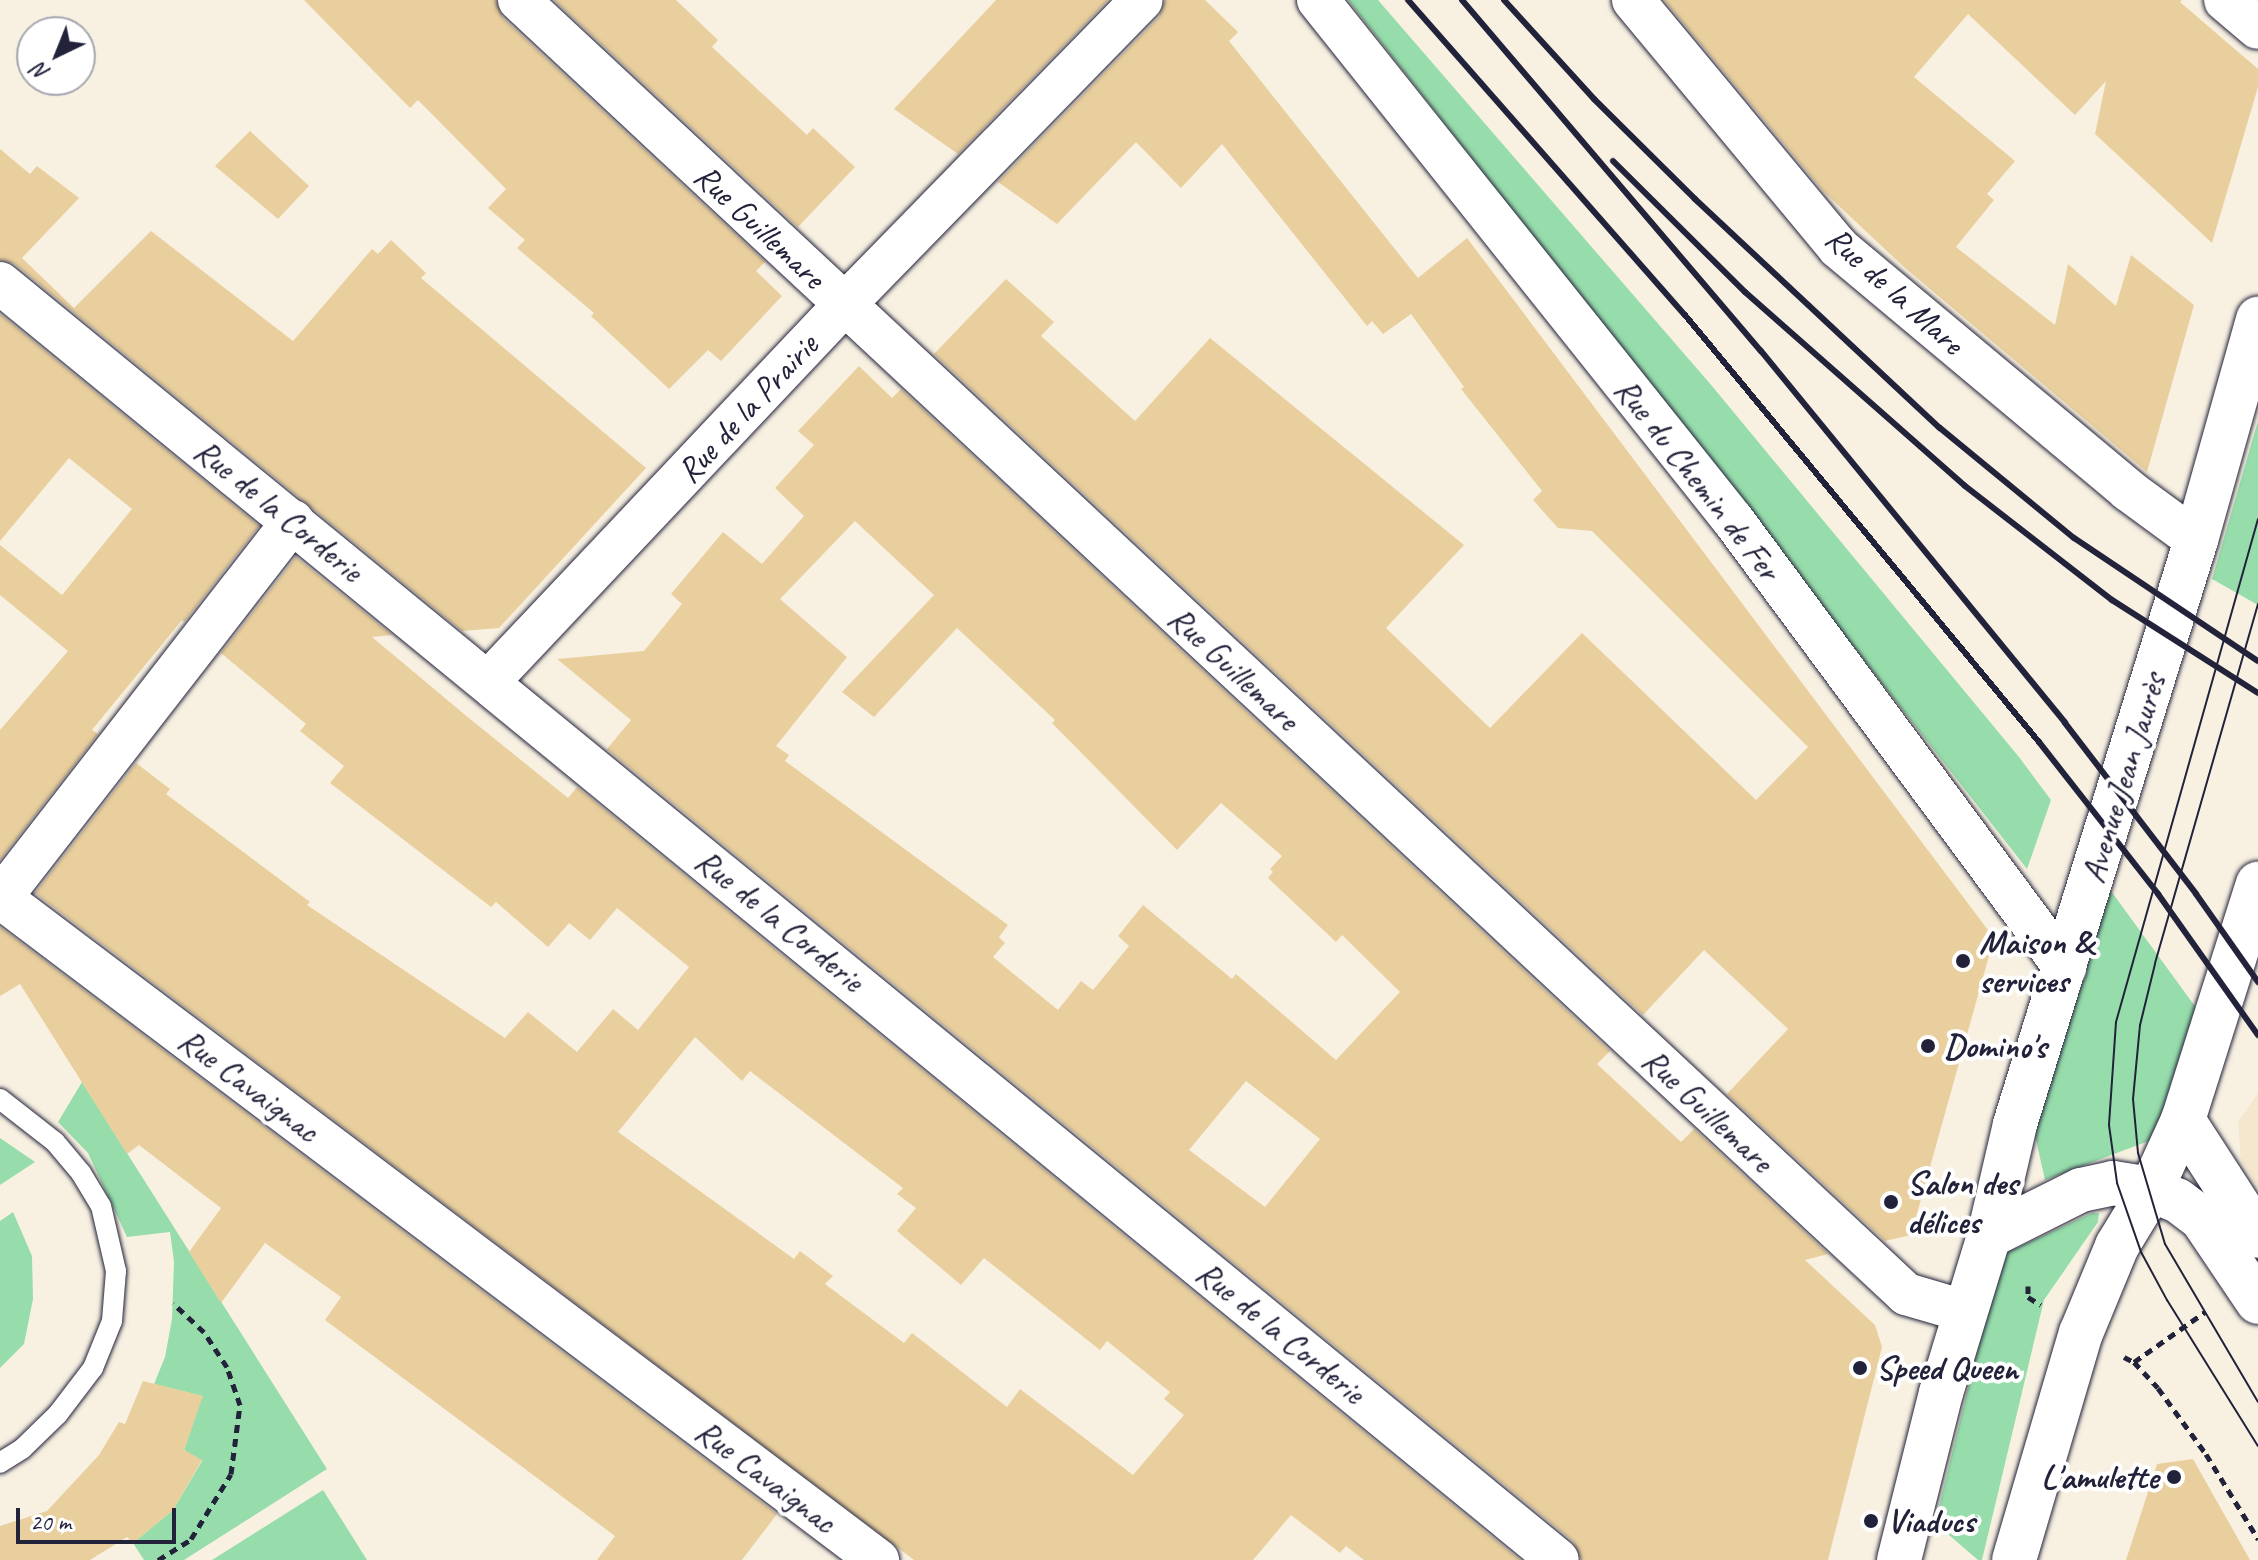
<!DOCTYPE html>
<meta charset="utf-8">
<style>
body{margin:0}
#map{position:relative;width:2258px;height:1560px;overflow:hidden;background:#f8f1e2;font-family:Caveat,sans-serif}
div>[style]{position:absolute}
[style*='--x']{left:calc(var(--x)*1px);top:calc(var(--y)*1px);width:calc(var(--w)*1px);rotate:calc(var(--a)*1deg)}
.built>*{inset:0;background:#f4e7ce}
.green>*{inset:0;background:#97ddab}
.building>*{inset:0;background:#e9cf9e}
.path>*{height:5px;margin-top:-2.5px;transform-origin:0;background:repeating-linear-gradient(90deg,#22223b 0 8px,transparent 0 14px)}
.roads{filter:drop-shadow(0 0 2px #22223b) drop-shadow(0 0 2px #22223b)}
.service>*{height:20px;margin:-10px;padding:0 10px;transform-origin:10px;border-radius:10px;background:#fff}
.minor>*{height:42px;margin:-21px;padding:0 21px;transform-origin:21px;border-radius:21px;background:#fff}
.secondary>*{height:44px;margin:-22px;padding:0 22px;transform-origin:22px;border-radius:22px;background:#fff}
.tram>*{height:2px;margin:-1px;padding:0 1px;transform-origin:1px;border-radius:1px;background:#22223b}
.rail>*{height:6px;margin:-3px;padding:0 3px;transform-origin:3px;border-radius:3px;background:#22223b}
.dots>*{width:22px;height:22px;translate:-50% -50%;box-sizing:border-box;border:4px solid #fff;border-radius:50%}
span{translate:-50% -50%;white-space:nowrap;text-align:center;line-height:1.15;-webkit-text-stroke:8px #fff;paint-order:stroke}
.street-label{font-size:34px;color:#22223b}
.poi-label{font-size:34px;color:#22223b;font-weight:700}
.left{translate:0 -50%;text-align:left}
.right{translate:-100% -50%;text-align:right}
.north{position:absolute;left:16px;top:16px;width:80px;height:80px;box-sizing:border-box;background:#fff;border:2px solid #a7a7b1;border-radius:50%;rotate:223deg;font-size:22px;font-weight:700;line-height:32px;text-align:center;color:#22223b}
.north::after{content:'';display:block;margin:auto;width:28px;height:36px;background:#22223b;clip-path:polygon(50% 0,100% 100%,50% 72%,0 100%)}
.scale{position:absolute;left:16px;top:1508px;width:160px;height:36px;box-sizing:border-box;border:4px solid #22223b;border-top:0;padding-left:10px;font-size:24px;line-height:28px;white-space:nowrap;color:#22223b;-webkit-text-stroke:6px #fff;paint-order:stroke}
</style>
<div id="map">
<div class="built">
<i style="clip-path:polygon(2258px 1093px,2258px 1187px,2241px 1160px,2238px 1122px)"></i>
</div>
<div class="green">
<i style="clip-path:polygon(1348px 0,1378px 0,1712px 386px,2019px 757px,2051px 800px,2027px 869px)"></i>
<i style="clip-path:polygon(2258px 421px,2258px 605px,2212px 579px)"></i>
<i style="clip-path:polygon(2095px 869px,2213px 1031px,2178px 1130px,2045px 1180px,2025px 1091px)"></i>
<i style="clip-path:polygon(82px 1082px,327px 1469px,184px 1560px,144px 1560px,133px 1543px,173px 1510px,202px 1461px,184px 1450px,202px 1396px,154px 1384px,165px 1357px,172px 1319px,174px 1262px,170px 1232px,127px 1237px,88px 1153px,58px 1122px)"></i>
<i style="clip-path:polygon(0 1138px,35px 1162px,0 1185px)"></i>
<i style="clip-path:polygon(13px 1212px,32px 1256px,33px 1299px,24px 1344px,0 1368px,0 1221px)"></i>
<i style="clip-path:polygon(2092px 1213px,2099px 1213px,2098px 1222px,2044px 1300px,1982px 1560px,1978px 1560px,1935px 1523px,1998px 1266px,2008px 1252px)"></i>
<i style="clip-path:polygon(323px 1490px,367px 1560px,212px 1560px)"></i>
</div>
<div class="building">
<i style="clip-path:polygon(304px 0,496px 0,503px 18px,765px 262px,756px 271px,782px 296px,721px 361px,708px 350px,669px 389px,591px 316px,594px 313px,517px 248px,525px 240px,488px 208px,506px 189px,418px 100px,410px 108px)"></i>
<i style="clip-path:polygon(554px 0,676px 0,718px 40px,712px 47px,807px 135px,813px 128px,855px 167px,798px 227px)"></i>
<i style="clip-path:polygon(996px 0,1108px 0,958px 154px,894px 109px)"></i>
<i style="clip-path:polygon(1165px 0,1205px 0,1238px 32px,1229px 41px,1418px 278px,1467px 238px,1994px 938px,1911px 1235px,1885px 1241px,1727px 1094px,1788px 1029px,1704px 950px,1643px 1015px,934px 354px,1006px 279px,1054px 322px,1041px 336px,1135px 421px,1210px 338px,1464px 545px,1386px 628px,1490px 728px,1582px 633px,1756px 800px,1808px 747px,1592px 531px,1558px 528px,1533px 500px,1542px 491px,1461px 389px,1464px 387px,1411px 314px,1383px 334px,1372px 321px,1367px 326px,1222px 144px,1181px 188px,1136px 142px,1057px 224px,998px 182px,1159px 17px)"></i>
<i style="clip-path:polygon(1664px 0,2182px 0,2180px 2px,2258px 69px,2258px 87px,2212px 243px,2095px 134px,2106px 81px,2075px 115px,1968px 14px,1914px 77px,2015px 161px,1987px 194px,1994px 200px,1956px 247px,2055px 325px,2068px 264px,2116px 306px,2131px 255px,2194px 305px,2147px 472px,1904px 267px,1824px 192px)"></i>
<i style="clip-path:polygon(250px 131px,309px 186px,278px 219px,215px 166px)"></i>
<i style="clip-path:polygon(0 149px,30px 174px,37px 166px,79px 198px,22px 258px,74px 308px,151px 231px,293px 341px,372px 249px,378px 254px,391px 240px,426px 273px,421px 278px,646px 468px,499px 628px,462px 631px,15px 264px,0 260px)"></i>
<i style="clip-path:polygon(0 314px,259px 526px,184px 622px,182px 620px,92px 730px,98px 734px,0 860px,0 730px,68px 651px,0 595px,0 545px,62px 595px,132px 509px,69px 458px,0 541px)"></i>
<i style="clip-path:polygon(evenodd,859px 366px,892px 398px,901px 389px,1610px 1051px,1597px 1064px,1681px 1142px,1694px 1129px,1828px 1254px,1805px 1260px,1875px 1325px,1882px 1347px,1828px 1560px,1581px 1560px,1573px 1541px,607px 749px,631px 720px,557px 659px,644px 651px,682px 604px,671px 594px,723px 532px,762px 564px,804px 516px,775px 488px,814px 445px,798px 431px,859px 366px,855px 521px,934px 595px,842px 692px,874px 717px,957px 628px,1055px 720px,1052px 723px,1177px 850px,1221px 803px,1282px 856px,1270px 869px,1273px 872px,1268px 878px,1336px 942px,1342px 935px,1400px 992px,1336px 1060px,1236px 974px,1232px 979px,1143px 905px,1118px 936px,1129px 946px,1093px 990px,1081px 981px,1058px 1010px,993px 957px,1005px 943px,999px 937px,1008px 925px,785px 761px,789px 755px,776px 746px,847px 657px,780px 599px,855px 521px,859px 366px,1246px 1081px,1320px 1139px,1265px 1207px,1189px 1150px,1246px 1081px)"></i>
<i style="clip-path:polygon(evenodd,296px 557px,392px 635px,372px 637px,464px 714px,568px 798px,577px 787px,1520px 1560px,1364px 1560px,1346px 1546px,1340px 1553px,1291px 1515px,1253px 1560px,914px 1560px,35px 893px,136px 763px,170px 789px,166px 794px,310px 902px,307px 905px,505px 1038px,528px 1012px,577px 1052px,613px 1009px,638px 1030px,689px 967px,617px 908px,590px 940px,569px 923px,548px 947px,496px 902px,491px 907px,330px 783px,344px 766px,300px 731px,306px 724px,221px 653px,296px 557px,695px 1037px,742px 1081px,750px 1071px,903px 1188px,897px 1194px,916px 1208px,897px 1231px,961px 1285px,984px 1258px,1100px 1350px,1107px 1341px,1170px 1392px,1164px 1399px,1184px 1415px,1133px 1475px,1020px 1389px,1007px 1407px,912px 1333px,904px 1343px,825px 1284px,833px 1276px,800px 1251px,794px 1259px,618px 1132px,695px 1037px)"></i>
<i style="clip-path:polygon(0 927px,777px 1514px,742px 1560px,597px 1560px,615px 1536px,325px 1320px,341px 1297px,265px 1243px,221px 1303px,189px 1252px,221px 1208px,139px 1145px,127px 1154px,20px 984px,0 996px)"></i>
<i style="clip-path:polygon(143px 1381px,203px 1396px,184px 1450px,202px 1460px,173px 1510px,133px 1543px,127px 1537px,90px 1560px,0 1560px,0 1526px,47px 1511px,99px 1455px,119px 1422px,125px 1424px)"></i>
<i style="clip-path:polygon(2193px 1459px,2250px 1560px,2126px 1560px,2157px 1464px)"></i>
</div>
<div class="path">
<i style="--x:2028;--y:1286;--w:11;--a:90"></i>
<i style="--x:2028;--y:1297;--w:15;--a:32"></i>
<i style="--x:2124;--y:1357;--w:11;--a:27"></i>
<i style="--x:2134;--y:1362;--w:35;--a:47"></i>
<i style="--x:2158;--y:1388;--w:82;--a:54"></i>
<i style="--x:2206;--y:1454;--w:100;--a:58.5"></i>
<i style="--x:2134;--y:1362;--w:87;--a:-35.2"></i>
<i style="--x:158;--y:1560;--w:39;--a:-32"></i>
<i style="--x:191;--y:1539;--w:76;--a:-58.4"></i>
<i style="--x:231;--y:1474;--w:70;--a:-82.6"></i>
<i style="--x:240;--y:1405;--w:40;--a:-108.9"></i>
<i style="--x:227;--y:1367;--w:42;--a:-123.3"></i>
<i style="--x:204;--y:1332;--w:42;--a:-136.9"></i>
</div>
<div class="roads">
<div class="service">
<i style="--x:0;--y:1099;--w:70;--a:38"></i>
<i style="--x:55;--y:1142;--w:40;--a:50"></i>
<i style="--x:81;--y:1173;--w:39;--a:59"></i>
<i style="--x:101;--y:1206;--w:67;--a:77"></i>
<i style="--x:116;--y:1271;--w:50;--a:94.6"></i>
<i style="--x:112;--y:1321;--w:51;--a:112"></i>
<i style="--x:93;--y:1368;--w:58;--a:127.3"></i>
<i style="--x:58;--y:1414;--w:50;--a:135.8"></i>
<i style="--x:22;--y:1449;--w:26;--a:148"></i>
</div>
<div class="minor">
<i style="--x:519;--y:0;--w:1897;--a:43.01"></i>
<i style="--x:1906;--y:1294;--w:60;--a:16.3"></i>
<i style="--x:1318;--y:0;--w:665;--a:51.41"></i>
<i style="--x:1733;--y:520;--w:558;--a:53.46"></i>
<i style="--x:1633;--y:0;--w:322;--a:50.3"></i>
<i style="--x:1839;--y:248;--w:377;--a:39.9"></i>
<i style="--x:2128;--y:490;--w:84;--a:36.3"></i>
<i style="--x:2225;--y:0;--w:43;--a:40.3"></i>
<i style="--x:0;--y:283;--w:2014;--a:39.34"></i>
<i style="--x:293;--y:521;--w:477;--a:127.8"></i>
<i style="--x:1;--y:898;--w:1099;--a:37.05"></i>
<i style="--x:489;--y:681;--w:517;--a:-46.65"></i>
<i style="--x:844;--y:305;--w:426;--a:-45.7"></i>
</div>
<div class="secondary">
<i style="--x:2183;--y:1120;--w:138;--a:57.1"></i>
<i style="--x:1989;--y:1236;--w:103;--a:-26.6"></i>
<i style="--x:2081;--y:1190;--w:33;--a:-12"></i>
<i style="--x:2113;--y:1183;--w:32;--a:9"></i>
<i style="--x:2145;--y:1188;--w:34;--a:21"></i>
<i style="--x:2177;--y:1200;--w:31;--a:37"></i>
<i style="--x:2202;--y:1219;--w:100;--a:56"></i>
<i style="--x:1899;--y:1560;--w:172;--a:-75.9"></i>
<i style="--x:1941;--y:1393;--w:164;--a:-73"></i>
<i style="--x:1989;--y:1236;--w:115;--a:-76.9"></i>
<i style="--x:2015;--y:1124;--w:611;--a:-72.78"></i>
<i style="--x:2196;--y:540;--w:230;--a:-74.3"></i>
<i style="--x:2014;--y:1560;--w:237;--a:-73.6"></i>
<i style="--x:2081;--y:1333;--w:94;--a:-67.5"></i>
<i style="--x:2117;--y:1246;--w:66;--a:-58.7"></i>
<i style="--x:2151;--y:1190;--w:77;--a:-65.4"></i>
<i style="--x:2183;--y:1120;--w:248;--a:-72.4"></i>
</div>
</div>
<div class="tram">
<i style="--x:2258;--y:519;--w:523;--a:105.76"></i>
<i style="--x:2116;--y:1022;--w:103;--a:93.9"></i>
<i style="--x:2109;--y:1125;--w:59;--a:82.1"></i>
<i style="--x:2117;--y:1183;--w:73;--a:70.8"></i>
<i style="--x:2141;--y:1252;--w:55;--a:61.6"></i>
<i style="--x:2167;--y:1300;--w:172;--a:58.1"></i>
<i style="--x:2258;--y:604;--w:374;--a:106"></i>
<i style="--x:2155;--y:964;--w:63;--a:103.8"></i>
<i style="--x:2140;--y:1025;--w:74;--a:95.4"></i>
<i style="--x:2133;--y:1099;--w:54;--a:84.7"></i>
<i style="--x:2138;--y:1153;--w:95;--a:73.5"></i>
<i style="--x:2165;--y:1244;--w:183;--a:59.5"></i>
</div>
<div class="rail">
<i style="--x:1408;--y:0;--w:419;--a:48.7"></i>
<i style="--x:1685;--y:315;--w:555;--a:50.34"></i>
<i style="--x:2039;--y:742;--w:193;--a:51.9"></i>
<i style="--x:2158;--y:894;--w:173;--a:54.7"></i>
<i style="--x:1462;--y:0;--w:461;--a:49.6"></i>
<i style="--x:1761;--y:351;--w:480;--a:50.7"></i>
<i style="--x:2065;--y:723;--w:215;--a:52.5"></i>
<i style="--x:2196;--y:894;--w:108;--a:54.8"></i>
<i style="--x:1504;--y:0;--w:134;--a:47.7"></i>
<i style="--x:1594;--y:99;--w:142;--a:44.7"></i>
<i style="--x:1695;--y:199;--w:335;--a:43.1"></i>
<i style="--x:1940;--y:428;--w:173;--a:39.4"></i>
<i style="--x:2074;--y:538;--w:221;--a:33.8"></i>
<i style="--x:1613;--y:161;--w:186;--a:44.8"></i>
<i style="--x:1745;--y:292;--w:293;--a:41.4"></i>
<i style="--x:1965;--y:486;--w:186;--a:37.8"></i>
<i style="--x:2112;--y:600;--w:173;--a:32.5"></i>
</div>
<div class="dots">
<i style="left:1963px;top:961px;background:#22223b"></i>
<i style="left:1928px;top:1046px;background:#22223b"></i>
<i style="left:1891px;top:1202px;background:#22223b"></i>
<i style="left:1860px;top:1368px;background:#22223b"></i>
<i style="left:2174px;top:1477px;background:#22223b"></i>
<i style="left:1871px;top:1521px;background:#22223b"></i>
</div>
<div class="street-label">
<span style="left:760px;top:226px;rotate:43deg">Rue Guillemare</span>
<span style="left:1895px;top:290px;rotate:42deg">Rue de la Mare</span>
<span style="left:747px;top:408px;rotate:-47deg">Rue de la Prairie</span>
<span style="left:1698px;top:479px;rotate:52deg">Rue du Chemin de Fer</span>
<span style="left:279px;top:510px;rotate:39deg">Rue de la Corderie</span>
<span style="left:1234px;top:668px;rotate:43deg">Rue Guillemare</span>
<span style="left:2123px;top:778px;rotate:-73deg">Avenue Jean Jaurès</span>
<span style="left:780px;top:920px;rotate:39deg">Rue de la Corderie</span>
<span style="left:249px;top:1085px;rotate:37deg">Rue Cavaignac</span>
<span style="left:1708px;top:1110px;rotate:43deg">Rue Guillemare</span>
<span style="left:1281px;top:1332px;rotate:39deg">Rue de la Corderie</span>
<span style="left:766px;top:1476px;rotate:37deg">Rue Cavaignac</span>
</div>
<div class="poi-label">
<span class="left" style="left:1979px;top:961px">Maison &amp;<br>services</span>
<span class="left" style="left:1944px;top:1046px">Domino's</span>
<span class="left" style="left:1907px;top:1202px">Salon des<br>délices</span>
<span class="left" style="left:1876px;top:1368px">Speed Queen</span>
<span class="right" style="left:2158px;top:1477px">L'amulette</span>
<span class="left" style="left:1887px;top:1521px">Viaducs</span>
</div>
<div class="north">N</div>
<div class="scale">20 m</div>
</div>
